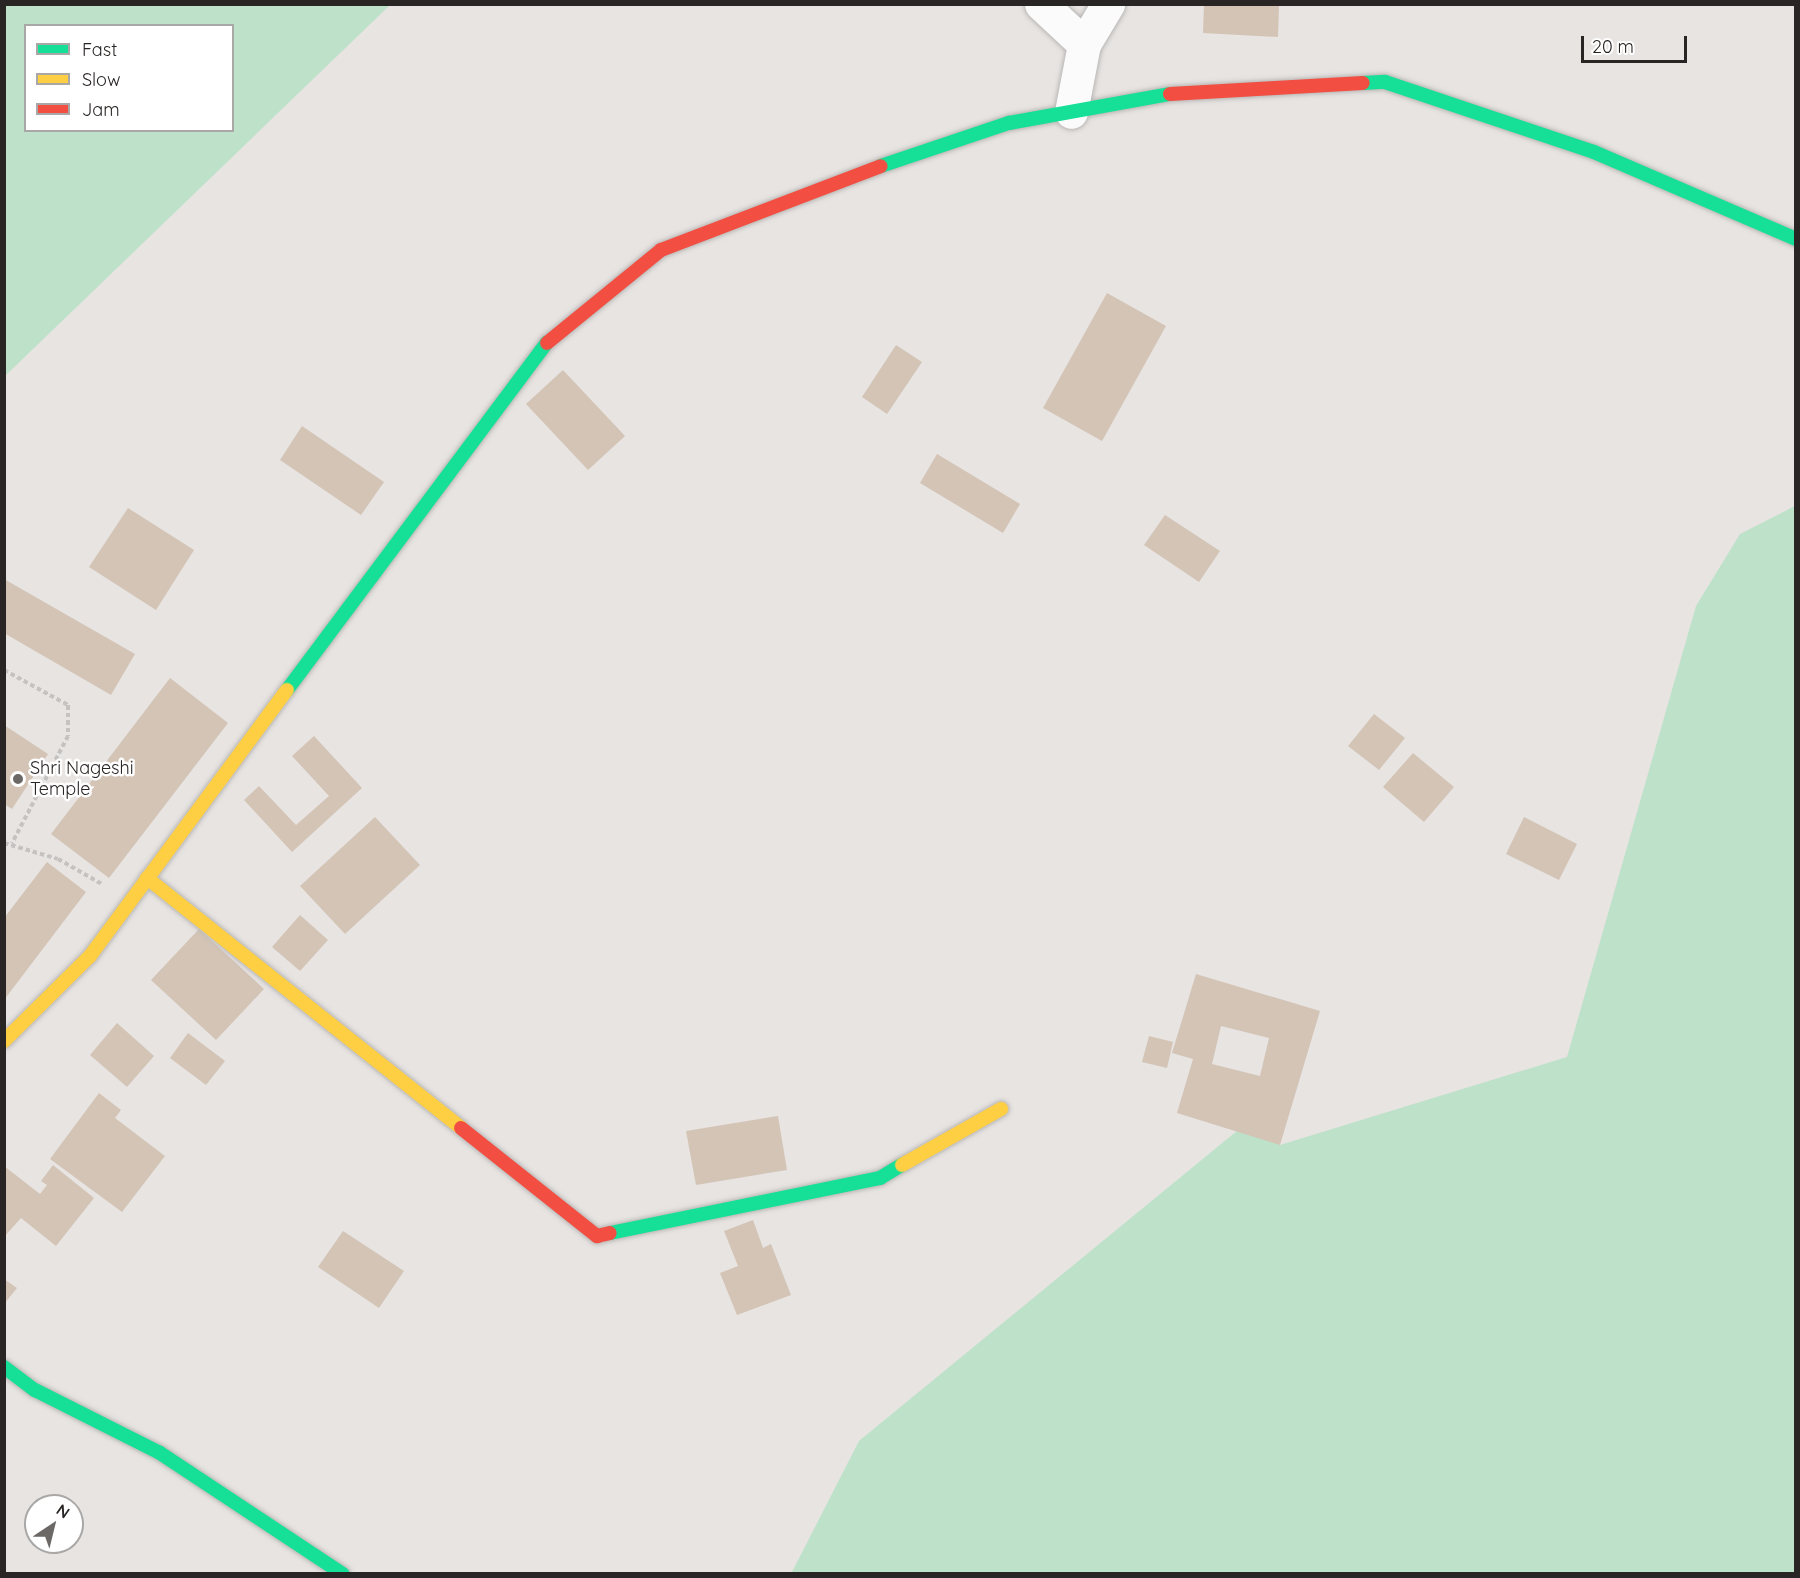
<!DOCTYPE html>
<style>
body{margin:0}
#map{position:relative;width:1800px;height:1578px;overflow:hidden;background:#e7e4e2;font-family:Quicksand,sans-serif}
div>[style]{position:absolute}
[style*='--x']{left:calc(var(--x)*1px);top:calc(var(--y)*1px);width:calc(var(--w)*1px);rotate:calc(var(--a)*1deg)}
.green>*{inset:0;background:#bde1c9}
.building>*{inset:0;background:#d3c4b6}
.path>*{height:4px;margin-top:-2px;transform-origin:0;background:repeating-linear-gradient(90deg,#c5c3c2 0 4.5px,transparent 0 7.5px)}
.roads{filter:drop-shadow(0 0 2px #b9b7b5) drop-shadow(0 0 2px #b9b7b5)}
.street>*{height:33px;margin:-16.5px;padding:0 16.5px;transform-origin:16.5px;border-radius:16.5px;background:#fbfbfb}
.fast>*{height:14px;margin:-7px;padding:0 7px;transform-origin:7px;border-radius:7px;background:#16e098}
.slow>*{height:14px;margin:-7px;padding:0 7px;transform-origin:7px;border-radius:7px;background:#ffcf43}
.jam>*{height:14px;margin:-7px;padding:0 7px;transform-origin:7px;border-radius:7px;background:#f24e42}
.dots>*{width:16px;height:16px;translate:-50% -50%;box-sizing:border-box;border:3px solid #fff;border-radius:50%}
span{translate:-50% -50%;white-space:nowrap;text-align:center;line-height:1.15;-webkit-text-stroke:5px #fff;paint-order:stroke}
.poi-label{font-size:18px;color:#282524}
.left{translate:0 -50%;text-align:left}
.frame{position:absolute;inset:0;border:6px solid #282524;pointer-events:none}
.legend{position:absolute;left:24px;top:24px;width:210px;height:108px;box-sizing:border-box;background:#fff;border:2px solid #a9a8a7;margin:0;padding:8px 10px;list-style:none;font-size:18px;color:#282524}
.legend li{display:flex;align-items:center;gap:12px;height:30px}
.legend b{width:30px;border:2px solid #a9a8a7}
.north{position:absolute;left:24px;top:1494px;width:60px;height:60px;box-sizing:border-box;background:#fff;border:2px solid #a9a8a7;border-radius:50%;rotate:35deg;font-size:16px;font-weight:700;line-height:24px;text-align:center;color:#282524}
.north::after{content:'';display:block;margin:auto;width:21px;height:27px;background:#6b6866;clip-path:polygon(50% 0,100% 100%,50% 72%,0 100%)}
.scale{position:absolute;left:1581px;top:36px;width:106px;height:27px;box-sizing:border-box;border:3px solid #282524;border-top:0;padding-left:8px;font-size:18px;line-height:21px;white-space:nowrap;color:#282524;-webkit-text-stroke:4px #fff;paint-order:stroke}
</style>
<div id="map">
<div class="green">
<i style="clip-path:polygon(evenodd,5px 4px,390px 4px,390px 5px,5px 376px,5px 4px,26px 26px,232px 26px,232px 130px,26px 130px,26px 26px)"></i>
<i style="clip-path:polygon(1795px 506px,1795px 1573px,791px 1574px,859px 1441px,1243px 1126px,1280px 1145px,1567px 1057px,1696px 606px,1740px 534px)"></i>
</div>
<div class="building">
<i style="clip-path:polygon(1204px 5px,1279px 5px,1278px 37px,1203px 33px)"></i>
<i style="clip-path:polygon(1107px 293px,1166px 326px,1102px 441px,1043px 408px)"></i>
<i style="clip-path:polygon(896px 345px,922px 362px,887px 414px,862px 397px)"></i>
<i style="clip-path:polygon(563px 370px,625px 436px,588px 470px,526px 404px)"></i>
<i style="clip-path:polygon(302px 426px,384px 482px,361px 515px,280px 460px)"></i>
<i style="clip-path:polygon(937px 454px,1020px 504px,1003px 533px,920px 483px)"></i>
<i style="clip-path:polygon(128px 508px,194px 550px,156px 610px,89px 567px)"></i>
<i style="clip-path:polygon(1165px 515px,1220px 551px,1199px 582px,1144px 545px)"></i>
<i style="clip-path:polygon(4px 579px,135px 654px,111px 695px,4px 633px)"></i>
<i style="clip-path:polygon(170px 678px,228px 723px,109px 878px,51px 834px)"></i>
<i style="clip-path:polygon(1374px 714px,1405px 738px,1379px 770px,1348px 746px)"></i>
<i style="clip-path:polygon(4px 725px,48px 754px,12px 809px,4px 804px)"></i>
<i style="clip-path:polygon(314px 736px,362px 788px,292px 852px,244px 800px,259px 786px,296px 825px,329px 796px,292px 756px)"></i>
<i style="clip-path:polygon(1413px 753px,1454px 787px,1424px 822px,1383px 787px)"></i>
<i style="clip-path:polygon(375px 817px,420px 865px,345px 934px,300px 886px)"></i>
<i style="clip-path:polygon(1524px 817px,1577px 844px,1559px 880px,1506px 854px)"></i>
<i style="clip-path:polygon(47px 862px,86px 892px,4px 1000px,4px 918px)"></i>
<i style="clip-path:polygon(300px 915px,328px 940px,300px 971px,272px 947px)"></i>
<i style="clip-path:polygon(199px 929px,264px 989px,216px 1040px,151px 980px)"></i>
<i style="clip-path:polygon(evenodd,1196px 974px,1320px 1011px,1280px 1145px,1177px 1113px,1193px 1059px,1172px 1053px,1196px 974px,1221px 1026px,1269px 1038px,1260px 1076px,1212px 1064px,1221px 1026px)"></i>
<i style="clip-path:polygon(117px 1023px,154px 1056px,127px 1087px,90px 1055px)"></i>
<i style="clip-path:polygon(188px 1033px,225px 1061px,206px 1085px,170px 1058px)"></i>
<i style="clip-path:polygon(1149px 1036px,1173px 1042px,1167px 1068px,1142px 1062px)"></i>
<i style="clip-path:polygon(99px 1093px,121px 1110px,115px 1118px,165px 1156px,122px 1212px,50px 1159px)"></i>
<i style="clip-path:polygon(778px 1116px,787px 1170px,696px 1185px,686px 1131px)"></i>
<i style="clip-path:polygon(53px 1165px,94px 1198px,56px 1246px,21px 1218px,4px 1237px,4px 1166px,40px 1194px,47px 1185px,41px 1181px)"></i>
<i style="clip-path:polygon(753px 1220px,763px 1248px,771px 1244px,791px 1295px,737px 1315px,720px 1273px,738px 1266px,724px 1231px)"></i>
<i style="clip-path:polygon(343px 1231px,404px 1271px,379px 1308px,318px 1267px)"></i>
<i style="clip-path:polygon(4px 1279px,17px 1288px,4px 1304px)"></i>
</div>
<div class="path">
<i style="--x:4;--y:670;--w:73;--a:28.7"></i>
<i style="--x:68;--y:705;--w:31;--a:90"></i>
<i style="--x:68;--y:736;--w:121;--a:117.6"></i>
<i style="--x:4;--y:843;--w:56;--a:16.5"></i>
<i style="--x:58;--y:859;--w:51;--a:29.6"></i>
</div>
<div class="roads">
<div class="street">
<i style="--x:1041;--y:4;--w:59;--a:42.9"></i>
<i style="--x:1084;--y:44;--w:69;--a:100.8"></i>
<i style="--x:1084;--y:44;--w:47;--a:-59"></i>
</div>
<div class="fast">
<i style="--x:1363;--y:83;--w:22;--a:-3"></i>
<i style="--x:1385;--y:82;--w:220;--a:18.5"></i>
<i style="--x:1594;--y:152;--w:220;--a:23.3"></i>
<i style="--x:881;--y:166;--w:135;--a:-18.6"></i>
<i style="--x:1009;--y:123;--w:164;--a:-10.2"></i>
<i style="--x:287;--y:690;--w:434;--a:-53.2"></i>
<i style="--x:610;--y:1233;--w:276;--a:-11.5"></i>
<i style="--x:880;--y:1178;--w:26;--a:-31"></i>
<i style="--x:4;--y:1367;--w:39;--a:37"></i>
<i style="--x:35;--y:1390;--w:140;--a:26.7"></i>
<i style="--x:160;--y:1453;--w:219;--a:33.5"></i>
</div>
<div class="slow">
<i style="--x:147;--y:878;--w:401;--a:38.5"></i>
<i style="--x:4;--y:1041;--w:121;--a:-44.7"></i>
<i style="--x:90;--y:956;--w:331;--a:-53.5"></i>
<i style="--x:902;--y:1165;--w:114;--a:-29.5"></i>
</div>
<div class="jam">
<i style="--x:1170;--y:94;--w:193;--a:-3.3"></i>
<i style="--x:547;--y:343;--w:147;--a:-39.2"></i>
<i style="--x:661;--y:250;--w:235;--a:-20.9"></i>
<i style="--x:461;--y:1128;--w:174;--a:38.5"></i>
<i style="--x:597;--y:1236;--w:13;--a:-13"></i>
</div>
</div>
<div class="dots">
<i style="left:18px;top:779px;background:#6b6866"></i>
</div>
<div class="poi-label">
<span class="left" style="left:30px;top:779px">Shri Nageshi<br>Temple</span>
</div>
<div class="frame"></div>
<ul class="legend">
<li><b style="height:8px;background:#16e098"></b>Fast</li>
<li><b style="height:8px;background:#ffcf43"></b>Slow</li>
<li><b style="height:8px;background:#f24e42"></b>Jam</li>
</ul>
<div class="north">N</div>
<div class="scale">20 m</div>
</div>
